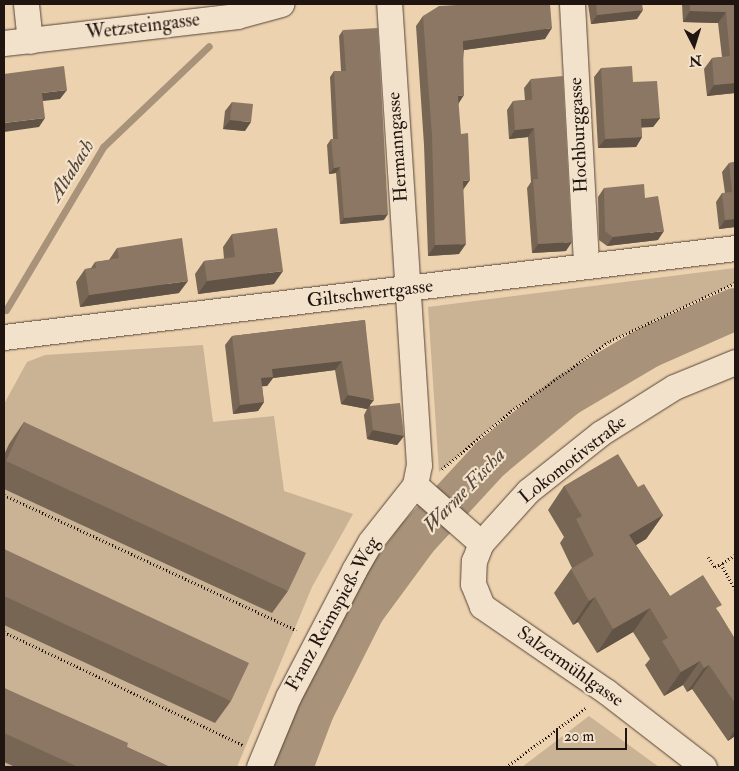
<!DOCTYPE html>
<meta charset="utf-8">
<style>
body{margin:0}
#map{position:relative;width:739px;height:771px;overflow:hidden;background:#edd2af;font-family:"IM FELL Double Pica",serif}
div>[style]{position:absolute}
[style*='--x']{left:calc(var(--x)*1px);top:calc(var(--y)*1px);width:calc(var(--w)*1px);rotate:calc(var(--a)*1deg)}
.green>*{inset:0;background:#cab294}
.stream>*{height:7px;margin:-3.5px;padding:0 3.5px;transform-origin:3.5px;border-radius:3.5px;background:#a89279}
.river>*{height:42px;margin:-21px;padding:0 21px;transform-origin:21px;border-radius:21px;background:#a89279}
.path>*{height:3px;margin-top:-1.5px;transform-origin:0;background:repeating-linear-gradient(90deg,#211511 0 1px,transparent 0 3.5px)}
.roads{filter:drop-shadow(0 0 1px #544438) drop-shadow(0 0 1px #544438)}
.minor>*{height:25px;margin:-12.5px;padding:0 12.5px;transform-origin:12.5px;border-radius:12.5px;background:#f3e2cb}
.wall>*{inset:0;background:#786655}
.shaded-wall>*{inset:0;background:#615345}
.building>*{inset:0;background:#8b7763}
span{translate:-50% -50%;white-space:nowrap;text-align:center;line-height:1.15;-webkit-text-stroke:4.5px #f3e2cb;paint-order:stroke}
.street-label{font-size:19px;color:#211511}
.water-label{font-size:20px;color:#57473b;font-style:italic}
.frame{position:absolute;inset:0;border:5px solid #211511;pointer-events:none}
.north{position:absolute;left:669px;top:20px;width:50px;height:50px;-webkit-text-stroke:4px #f3e2cb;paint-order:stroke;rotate:175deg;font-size:14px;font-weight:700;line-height:20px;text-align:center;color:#211511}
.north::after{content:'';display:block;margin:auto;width:18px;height:22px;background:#211511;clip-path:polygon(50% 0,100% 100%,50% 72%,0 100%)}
.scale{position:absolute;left:556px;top:728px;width:71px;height:22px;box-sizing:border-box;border:2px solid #211511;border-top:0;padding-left:6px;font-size:15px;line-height:18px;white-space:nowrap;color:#211511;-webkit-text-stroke:4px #f3e2cb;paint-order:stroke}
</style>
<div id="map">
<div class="green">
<i style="clip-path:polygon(735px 268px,735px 283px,610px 341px,511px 411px,439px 472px,428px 307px)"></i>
<i style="clip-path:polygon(203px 345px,213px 422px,274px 416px,284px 491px,353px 514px,312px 587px,237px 767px,4px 767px,4px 404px,27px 362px,45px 355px)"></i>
<i style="clip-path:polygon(589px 716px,659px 767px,522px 767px)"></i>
</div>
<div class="stream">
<i style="--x:6;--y:310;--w:190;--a:-59.2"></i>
<i style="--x:103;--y:147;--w:146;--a:-43.6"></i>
</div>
<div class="river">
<i style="--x:292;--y:767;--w:60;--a:-69.4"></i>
<i style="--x:313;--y:711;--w:113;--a:-63.2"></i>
<i style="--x:364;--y:610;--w:89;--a:-53.6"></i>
<i style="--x:417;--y:538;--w:108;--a:-47.3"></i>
<i style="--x:490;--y:459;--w:99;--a:-39.7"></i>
<i style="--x:566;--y:396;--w:96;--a:-30.6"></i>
<i style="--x:649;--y:347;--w:94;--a:-23.8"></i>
</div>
<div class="path">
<i style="--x:442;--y:469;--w:90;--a:-40"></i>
<i style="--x:511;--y:411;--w:121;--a:-35.3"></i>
<i style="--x:610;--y:341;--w:138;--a:-24.9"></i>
<i style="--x:4;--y:495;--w:322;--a:24.8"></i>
<i style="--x:735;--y:555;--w:17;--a:147"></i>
<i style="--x:721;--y:564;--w:29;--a:61"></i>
<i style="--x:708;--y:557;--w:12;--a:55"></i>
<i style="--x:715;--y:567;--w:7;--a:-27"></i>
<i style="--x:4;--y:632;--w:264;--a:25.3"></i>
<i style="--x:506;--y:767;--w:101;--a:-36.5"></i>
</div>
<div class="roads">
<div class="minor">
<i style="--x:26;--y:4;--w:37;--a:84"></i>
<i style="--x:572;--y:4;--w:261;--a:86.9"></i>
<i style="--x:4;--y:43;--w:235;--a:-6.6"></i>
<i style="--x:237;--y:16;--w:46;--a:-15.3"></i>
<i style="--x:4;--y:337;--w:736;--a:-6.94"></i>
<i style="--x:415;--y:485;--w:88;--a:41.3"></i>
<i style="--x:259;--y:767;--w:76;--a:-67.5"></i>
<i style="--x:288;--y:697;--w:143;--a:-62.5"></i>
<i style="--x:354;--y:570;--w:32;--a:-60"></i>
<i style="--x:370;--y:542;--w:73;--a:-51.7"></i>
<i style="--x:415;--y:485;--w:20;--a:-79"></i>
<i style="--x:419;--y:465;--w:462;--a:-93.7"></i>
<i style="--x:704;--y:767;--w:123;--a:-142.3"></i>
<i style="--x:607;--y:692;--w:152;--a:-145.5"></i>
<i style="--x:482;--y:606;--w:24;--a:-112"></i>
<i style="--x:473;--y:584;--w:23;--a:-88"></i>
<i style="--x:474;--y:561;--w:19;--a:-69"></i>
<i style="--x:481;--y:543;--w:70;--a:-47.9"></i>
<i style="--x:528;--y:491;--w:93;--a:-38.5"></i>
<i style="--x:601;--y:433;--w:86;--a:-32.2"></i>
<i style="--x:674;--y:387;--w:66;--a:-22.3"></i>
</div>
</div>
<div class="wall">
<i style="clip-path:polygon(472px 4px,550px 4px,545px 39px,464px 50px,458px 104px,463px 190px,459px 254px,428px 256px,424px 145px,416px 26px,423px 16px)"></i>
<i style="clip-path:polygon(588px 4px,642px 4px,637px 19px,591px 24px)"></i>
<i style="clip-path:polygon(682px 4px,735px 4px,735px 93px,707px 96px,704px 69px,712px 58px,722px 57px,718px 23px,683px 22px)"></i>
<i style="clip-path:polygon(343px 30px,384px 220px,340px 224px,336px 173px,329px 174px,327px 145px,331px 139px,333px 139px,330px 77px,334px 71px,341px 71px,339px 36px)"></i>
<i style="clip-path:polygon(601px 68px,633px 82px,660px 118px,653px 127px,641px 127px,642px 137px,636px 147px,598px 148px,594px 77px)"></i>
<i style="clip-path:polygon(531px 79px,566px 251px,532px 253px,527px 188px,531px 182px,528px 137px,509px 139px,507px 110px,513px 101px,525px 100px,524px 88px)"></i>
<i style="clip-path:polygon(232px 102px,245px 131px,223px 129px,225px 111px)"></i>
<i style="clip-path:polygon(735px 162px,735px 227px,719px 229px,716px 202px,722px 193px,725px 193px,722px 172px,729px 163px)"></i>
<i style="clip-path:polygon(604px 188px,658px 240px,607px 246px,599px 240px,598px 197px)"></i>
<i style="clip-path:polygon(232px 234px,274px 284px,198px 294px,195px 274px,204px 261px,224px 259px,223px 247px)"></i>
<i style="clip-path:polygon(117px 248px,179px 293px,80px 307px,76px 282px,85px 269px,91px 268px,95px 262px,109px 260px)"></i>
<i style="clip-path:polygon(365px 320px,370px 406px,404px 436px,397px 445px,367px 439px,364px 415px,367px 409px,341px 404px,335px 370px,273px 378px,267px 386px,262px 386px,264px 402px,258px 411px,233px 414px,225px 345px,232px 336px)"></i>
<i style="clip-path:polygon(24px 422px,288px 591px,272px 613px,4px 489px,4px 455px,9px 444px)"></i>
<i style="clip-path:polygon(564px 486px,638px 487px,663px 515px,646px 539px,636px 545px,670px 596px,718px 611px,735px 639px,735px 736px,728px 741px,692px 689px,687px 692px,683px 685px,664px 696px,645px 665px,650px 659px,633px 632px,597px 653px,578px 622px,573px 625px,554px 593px,571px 569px,572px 568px,560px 543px,564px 537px,548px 510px)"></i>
<i style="clip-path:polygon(4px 549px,231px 701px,215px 723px,4px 625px)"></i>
<i style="clip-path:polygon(4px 688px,127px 747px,170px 767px,15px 767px,4px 762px)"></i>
</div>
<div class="shaded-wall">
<i style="clip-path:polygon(643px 10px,637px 19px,591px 24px,597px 15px)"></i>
<i style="clip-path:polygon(690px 11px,726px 12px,718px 23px,683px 22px)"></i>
<i style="clip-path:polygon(552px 28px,545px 39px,456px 51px,463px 41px)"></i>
<i style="clip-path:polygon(735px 83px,735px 93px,707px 96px,714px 85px)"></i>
<i style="clip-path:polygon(67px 90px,60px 99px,35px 102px,42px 93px)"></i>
<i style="clip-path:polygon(464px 95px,457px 106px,458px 96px)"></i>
<i style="clip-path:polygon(45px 118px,39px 127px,4px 132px,4px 123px)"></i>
<i style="clip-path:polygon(660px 118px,653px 127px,635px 128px,641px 119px)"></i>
<i style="clip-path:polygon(230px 120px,251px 122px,245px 131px,223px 129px)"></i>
<i style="clip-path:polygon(534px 128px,528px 137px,509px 139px,515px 130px)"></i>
<i style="clip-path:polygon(642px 137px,636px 147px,598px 148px,605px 139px)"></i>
<i style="clip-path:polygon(340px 167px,336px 173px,329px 174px,334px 168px)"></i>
<i style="clip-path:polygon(470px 180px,463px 190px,463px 181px)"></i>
<i style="clip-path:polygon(388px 214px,384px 220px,340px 224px,344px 218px)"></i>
<i style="clip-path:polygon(735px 219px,735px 227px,719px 229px,725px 220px)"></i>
<i style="clip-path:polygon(664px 231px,658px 240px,607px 246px,613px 237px)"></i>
<i style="clip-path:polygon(572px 242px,566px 251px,532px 253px,538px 244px)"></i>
<i style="clip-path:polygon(466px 244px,459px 254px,428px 256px,435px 245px)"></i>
<i style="clip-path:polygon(283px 271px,274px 284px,198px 294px,207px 281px)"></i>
<i style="clip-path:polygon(188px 281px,179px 293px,80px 307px,89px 295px)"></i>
<i style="clip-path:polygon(342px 361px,335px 370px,273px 378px,267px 386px,255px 387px,261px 378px,272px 369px)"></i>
<i style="clip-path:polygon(348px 395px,374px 400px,367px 409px,341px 404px)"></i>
<i style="clip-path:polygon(264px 402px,258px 411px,233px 414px,240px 405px)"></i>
<i style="clip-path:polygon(373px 430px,404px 436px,397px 445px,367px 439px)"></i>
<i style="clip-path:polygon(663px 515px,646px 539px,613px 559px,629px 535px)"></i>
<i style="clip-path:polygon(595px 597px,578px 622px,573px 625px,589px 601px)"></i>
<i style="clip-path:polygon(650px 608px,633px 632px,597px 653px,613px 629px)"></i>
<i style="clip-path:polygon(700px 661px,683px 685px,664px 696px,681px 672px)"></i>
<i style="clip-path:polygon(709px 665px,692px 689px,687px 692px,704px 668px)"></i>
<i style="clip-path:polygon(735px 730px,735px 736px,728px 741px)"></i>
</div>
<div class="building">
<i style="clip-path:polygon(474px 4px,550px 4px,552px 28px,463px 41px,464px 95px,458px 96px,461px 134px,468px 133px,470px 180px,463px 181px,466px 244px,435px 245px,432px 135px,423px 16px,439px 6px)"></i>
<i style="clip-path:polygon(596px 4px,642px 4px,643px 10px,597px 15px)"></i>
<i style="clip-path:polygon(690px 4px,735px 4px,735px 83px,714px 85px,712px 58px,730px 56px,726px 12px,690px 11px)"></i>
<i style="clip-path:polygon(378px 28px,388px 214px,344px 218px,340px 167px,334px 168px,331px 139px,338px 139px,334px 71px,346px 71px,343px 30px)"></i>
<i style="clip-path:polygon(64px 66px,67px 90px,42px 93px,45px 118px,4px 123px,4px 74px)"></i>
<i style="clip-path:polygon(632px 66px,633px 82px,657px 81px,660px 118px,641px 119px,642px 137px,605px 139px,601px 68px)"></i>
<i style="clip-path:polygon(563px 76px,572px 242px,538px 244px,533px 179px,538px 179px,534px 128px,515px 130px,513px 101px,532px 100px,531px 79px)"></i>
<i style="clip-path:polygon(232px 102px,253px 104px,251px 122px,230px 120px)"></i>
<i style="clip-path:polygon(735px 162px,735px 219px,725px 220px,722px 193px,732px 192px,729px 163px)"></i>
<i style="clip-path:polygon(644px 184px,645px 198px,658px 196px,664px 231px,613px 237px,605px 231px,604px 188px)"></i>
<i style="clip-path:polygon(277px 228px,283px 271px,207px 281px,204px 261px,235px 257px,232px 234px)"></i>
<i style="clip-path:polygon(182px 238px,188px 281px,89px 295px,85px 269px,96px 268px,95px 262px,119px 258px,117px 248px)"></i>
<i style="clip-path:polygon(365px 320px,374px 400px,348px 395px,342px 361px,272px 369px,273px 377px,261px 378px,264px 402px,240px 405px,232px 336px)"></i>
<i style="clip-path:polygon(400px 403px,404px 436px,373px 430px,370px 406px)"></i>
<i style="clip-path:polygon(24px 422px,306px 553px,288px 591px,6px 461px)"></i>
<i style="clip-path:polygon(618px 454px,638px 487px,644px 484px,663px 515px,629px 535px,670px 596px,703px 575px,722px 605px,716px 608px,735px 639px,735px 703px,709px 665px,704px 668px,700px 661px,681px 672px,662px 641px,668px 638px,650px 608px,613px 629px,595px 597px,589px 601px,571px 569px,594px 555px,576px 519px,582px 516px,564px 486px)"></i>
<i style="clip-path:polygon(4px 549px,249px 663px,231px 701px,4px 596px)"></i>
<i style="clip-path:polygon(4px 688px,128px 743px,127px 747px,170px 767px,78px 767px,4px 733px)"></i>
</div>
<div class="street-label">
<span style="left:143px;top:27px;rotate:-7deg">Wetzsteingasse</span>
<span style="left:579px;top:135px;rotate:-93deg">Hochburggasse</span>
<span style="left:398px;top:147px;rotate:-94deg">Hermanngasse</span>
<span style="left:370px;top:294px;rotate:-7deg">Giltschwertgasse</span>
<span style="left:573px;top:460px;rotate:-38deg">Lokomotivstraße</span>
<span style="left:333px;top:614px;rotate:-61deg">Franz Reimspieß-Weg</span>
<span style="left:570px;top:667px;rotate:35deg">Salzermühlgasse</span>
</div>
<div class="water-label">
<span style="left:71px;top:170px;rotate:-58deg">Altabach</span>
<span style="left:464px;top:490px;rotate:-46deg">Warme Fischa</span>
</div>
<div class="frame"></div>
<div class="north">N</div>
<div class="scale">20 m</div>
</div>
